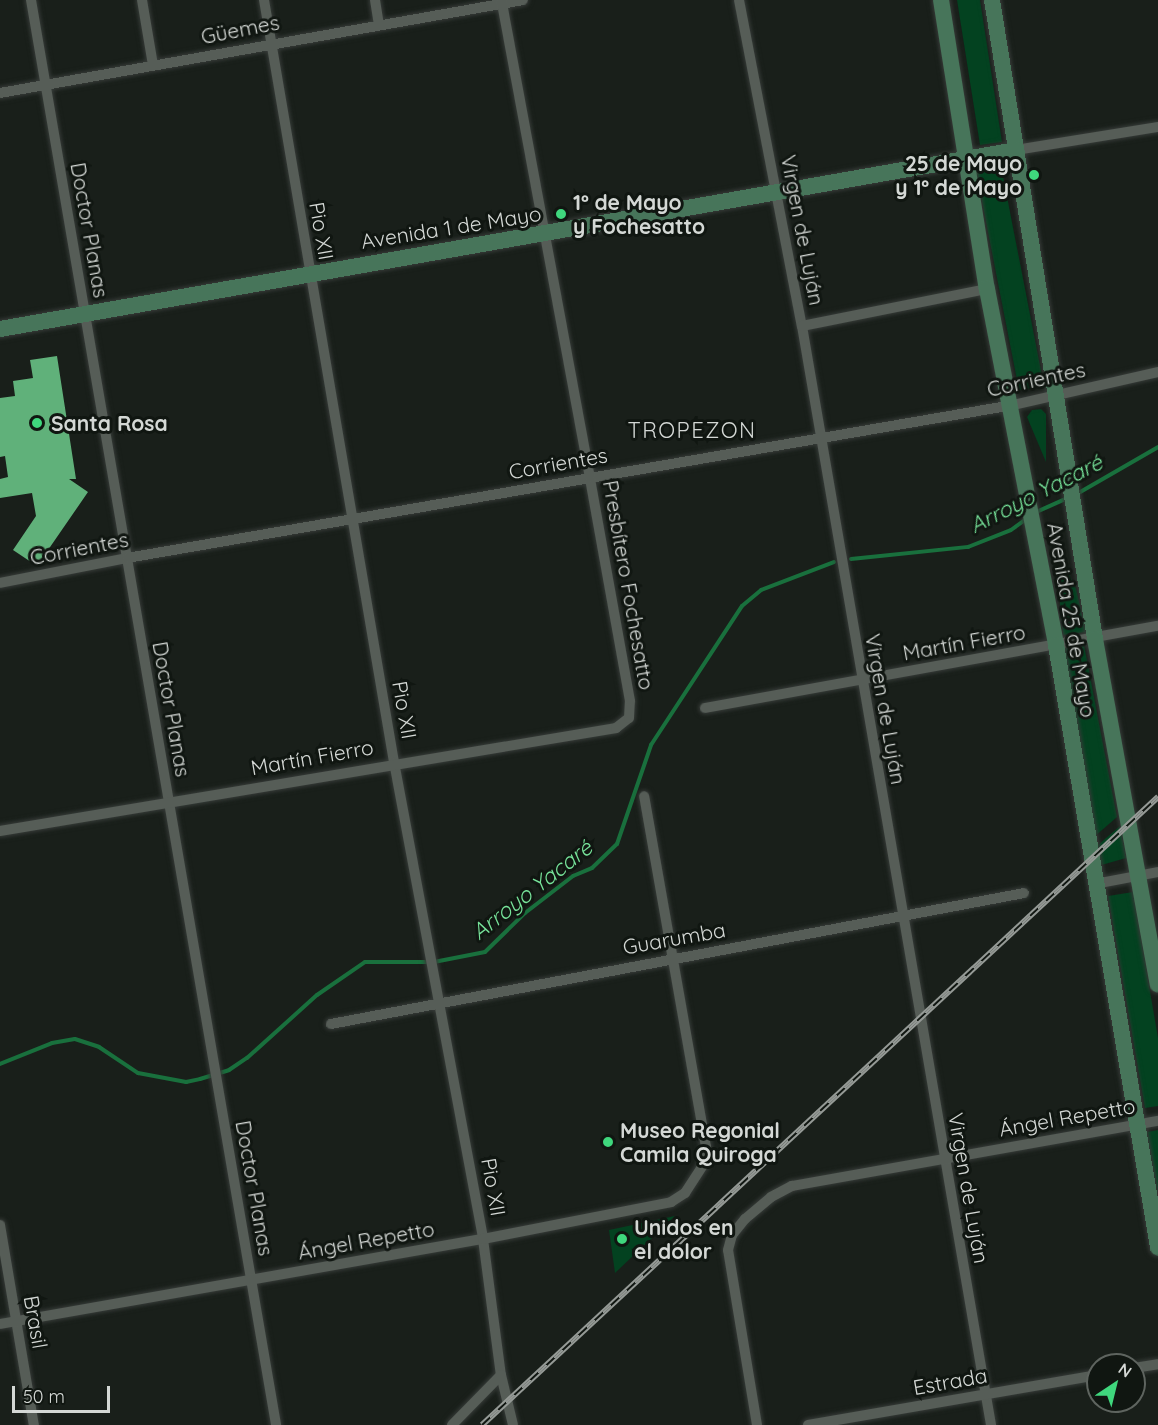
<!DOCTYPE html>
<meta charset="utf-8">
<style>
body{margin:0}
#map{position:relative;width:1158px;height:1425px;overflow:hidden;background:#191f1a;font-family:Quicksand,sans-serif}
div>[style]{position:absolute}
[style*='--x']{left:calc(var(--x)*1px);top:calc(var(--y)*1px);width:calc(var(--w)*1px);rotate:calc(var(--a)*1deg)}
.green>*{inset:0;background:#034220}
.stream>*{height:4px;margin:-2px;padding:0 2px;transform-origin:2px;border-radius:2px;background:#19703d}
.building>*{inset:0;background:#60b17a}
.roads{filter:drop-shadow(0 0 2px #363b38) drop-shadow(0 0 2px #363b38)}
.street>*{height:10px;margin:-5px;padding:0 5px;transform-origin:5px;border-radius:5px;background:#565d57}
.secondary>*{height:16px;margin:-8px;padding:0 8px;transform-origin:8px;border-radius:8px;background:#47755a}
.rail>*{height:6px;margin-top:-3px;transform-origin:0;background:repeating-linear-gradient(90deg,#101611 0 11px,#959a96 0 22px);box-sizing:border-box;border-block:2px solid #959a96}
.dots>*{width:16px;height:16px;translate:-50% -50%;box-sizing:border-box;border:3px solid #101611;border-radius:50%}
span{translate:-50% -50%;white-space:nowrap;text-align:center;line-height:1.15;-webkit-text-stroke:6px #101611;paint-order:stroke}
.street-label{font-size:21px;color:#d4d8d5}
.poi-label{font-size:21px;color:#d4d8d5;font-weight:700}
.right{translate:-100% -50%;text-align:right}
.left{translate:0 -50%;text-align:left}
.neighbourhood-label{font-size:22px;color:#d4d8d5;letter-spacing:1.5px}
.water-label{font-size:22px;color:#77e39a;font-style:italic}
.north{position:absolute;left:1086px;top:1353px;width:60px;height:60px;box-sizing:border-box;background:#101611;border:2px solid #5e645f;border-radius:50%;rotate:35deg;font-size:16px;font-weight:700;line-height:24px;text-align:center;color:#d4d8d5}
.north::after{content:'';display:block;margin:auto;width:21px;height:27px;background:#3fd77d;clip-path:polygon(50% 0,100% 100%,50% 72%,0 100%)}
.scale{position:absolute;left:12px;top:1386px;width:98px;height:27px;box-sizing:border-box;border:3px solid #d4d8d5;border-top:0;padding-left:8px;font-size:18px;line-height:21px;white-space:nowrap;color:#d4d8d5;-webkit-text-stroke:4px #101611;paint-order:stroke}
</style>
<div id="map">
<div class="green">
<i style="clip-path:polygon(957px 0,980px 0,1002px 142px,980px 145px)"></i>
<i style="clip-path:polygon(1001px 166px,1044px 386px,1019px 390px,976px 171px)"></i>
<i style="clip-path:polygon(1041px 409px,1046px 414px,1046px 462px,1027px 417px,1032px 410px)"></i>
<i style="clip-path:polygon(1063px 562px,1076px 589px,1086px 632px,1063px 635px,1058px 583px)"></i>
<i style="clip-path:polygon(1084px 645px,1117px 817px,1094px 837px,1060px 649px)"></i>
<i style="clip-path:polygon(1120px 826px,1126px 858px,1098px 866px,1091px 851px)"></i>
<i style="clip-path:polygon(1133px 892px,1158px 1038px,1158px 1106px,1145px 1108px,1108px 896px)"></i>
<i style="clip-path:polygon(1158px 1130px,1158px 1194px,1147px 1132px)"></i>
<i style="clip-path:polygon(675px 1216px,615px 1273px,609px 1230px)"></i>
</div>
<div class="stream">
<i style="--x:1075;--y:495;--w:96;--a:-30"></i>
<i style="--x:1034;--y:513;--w:37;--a:-24"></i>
<i style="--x:851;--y:559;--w:118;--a:-5.9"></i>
<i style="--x:968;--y:547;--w:46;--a:-21.6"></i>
<i style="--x:1011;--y:530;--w:19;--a:-36"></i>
<i style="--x:0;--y:1064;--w:56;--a:-22"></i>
<i style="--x:52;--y:1043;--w:23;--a:-10"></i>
<i style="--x:75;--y:1039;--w:25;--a:18"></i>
<i style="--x:99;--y:1047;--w:47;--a:33.7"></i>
<i style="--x:138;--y:1073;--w:49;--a:10.6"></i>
<i style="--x:186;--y:1082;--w:14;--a:-12"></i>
<i style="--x:200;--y:1079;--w:30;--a:-17"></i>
<i style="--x:229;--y:1070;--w:22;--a:-34"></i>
<i style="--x:247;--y:1058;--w:94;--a:-42"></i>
<i style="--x:317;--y:995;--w:58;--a:-34.5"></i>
<i style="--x:365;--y:962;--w:69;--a:0"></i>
<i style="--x:434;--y:962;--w:52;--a:-11.1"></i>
<i style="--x:485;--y:952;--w:56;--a:-44.3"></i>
<i style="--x:525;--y:913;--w:61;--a:-37.6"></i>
<i style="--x:573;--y:876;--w:21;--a:-23"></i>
<i style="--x:592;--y:868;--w:35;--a:-44"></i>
<i style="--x:617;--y:844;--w:105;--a:-71"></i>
<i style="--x:651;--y:745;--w:166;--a:-56.8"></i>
<i style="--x:742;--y:606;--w:25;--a:-40"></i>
<i style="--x:761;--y:590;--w:78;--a:-21"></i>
</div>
<div class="building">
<i style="clip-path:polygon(57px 356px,76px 479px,69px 479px,88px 492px,37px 566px,13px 550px,36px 516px,32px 493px,0 498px,0 479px,8px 477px,5px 456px,0 457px,0 398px,15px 396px,13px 381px,33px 378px,30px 360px)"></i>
</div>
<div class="roads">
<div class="street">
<i style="--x:31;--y:0;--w:1446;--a:80.24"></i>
<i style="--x:142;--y:0;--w:66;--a:80.4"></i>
<i style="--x:264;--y:0;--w:773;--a:80.32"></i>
<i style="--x:394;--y:762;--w:485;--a:79.4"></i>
<i style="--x:483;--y:1239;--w:137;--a:82.5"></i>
<i style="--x:501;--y:1375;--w:51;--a:76.5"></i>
<i style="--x:375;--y:0;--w:24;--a:81"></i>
<i style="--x:739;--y:0;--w:332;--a:79.1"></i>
<i style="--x:802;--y:326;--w:1115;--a:80.24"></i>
<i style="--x:0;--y:93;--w:531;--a:-10.08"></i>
<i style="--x:1016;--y:150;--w:144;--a:-9.2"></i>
<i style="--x:802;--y:326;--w:189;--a:-11.3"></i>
<i style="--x:0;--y:583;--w:129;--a:-11.1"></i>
<i style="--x:127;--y:558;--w:899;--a:-9.8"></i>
<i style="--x:1013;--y:405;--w:149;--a:-12.8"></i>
<i style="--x:705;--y:708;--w:460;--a:-10.3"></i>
<i style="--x:0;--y:831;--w:625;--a:-9.49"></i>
<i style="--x:616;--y:728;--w:16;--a:-38"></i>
<i style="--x:629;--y:718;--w:17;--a:-87"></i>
<i style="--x:630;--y:701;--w:227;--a:-100.2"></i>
<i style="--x:590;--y:478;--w:486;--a:-100.5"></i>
<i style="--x:1095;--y:884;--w:64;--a:-10.8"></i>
<i style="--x:331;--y:1024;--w:705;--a:-10.7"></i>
<i style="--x:0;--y:1225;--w:203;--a:80.4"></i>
<i style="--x:0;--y:1324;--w:490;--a:-10"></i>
<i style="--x:483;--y:1239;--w:192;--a:-11.1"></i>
<i style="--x:671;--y:1202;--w:17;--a:-33"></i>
<i style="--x:685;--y:1193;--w:35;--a:-57"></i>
<i style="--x:704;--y:1164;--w:17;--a:-83"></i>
<i style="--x:706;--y:1147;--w:356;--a:-100"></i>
<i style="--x:1134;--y:1368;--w:24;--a:-9"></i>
<i style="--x:452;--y:1425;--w:70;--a:-45.6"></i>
<i style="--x:757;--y:1425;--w:177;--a:-99.4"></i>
<i style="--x:728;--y:1250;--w:16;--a:-75"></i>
<i style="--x:732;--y:1235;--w:21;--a:-51"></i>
<i style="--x:745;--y:1219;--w:34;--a:-40"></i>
<i style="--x:771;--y:1197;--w:24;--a:-28"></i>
<i style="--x:792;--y:1186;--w:372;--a:-10.1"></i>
<i style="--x:808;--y:1425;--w:294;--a:-9.8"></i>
</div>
<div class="secondary">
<i style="--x:941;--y:0;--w:293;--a:81"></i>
<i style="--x:987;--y:289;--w:363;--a:79"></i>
<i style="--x:1056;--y:645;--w:611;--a:80.38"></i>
<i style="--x:992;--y:0;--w:647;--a:80.84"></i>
<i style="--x:1095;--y:639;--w:351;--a:79.7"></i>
<i style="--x:0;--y:329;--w:1032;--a:-9.99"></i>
</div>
</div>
<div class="rail">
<i style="--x:482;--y:1425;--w:923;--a:-42.89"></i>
</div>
<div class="dots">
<i style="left:1034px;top:175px;background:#3fd77d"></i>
<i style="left:561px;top:214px;background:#3fd77d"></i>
<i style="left:37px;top:423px;background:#3fd77d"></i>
<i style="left:608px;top:1142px;background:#3fd77d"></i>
<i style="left:622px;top:1239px;background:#3fd77d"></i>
</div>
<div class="street-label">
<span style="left:240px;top:29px;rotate:-11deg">Güemes</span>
<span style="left:451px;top:227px;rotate:-9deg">Avenida 1 de Mayo</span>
<span style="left:90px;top:230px;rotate:80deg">Doctor Planas</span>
<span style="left:803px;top:230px;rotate:79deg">Virgen de Luján</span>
<span style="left:322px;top:231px;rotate:80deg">Pio XII</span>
<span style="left:1036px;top:379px;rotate:-12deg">Corrientes</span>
<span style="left:558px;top:463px;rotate:-10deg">Corrientes</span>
<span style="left:79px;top:548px;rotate:-11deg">Corrientes</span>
<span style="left:629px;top:585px;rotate:80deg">Presbítero Fochesatto</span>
<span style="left:1072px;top:620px;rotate:80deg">Avenida 25 de Mayo</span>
<span style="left:964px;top:642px;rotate:-10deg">Martín Fierro</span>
<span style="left:172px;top:709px;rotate:80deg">Doctor Planas</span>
<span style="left:886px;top:709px;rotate:80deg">Virgen de Luján</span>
<span style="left:405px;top:710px;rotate:80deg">Pio XII</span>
<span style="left:312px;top:757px;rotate:-10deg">Martín Fierro</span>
<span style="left:674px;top:938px;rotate:-10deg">Guarumba</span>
<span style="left:1067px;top:1117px;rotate:-10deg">Ángel Repetto</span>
<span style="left:494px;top:1187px;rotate:80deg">Pio XII</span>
<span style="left:255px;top:1188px;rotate:80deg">Doctor Planas</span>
<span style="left:969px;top:1188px;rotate:80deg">Virgen de Luján</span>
<span style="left:366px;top:1240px;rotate:-10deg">Ángel Repetto</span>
<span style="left:36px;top:1322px;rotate:80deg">Brasil</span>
<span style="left:950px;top:1381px;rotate:-10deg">Estrada</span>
</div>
<div class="poi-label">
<span class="right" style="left:1022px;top:175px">25 de Mayo<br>y 1º de Mayo</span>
<span class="left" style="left:573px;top:214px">1º de Mayo<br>y Fochesatto</span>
<span class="left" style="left:51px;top:423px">Santa Rosa</span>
<span class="left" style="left:620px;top:1142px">Museo Regonial<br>Camila Quiroga</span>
<span class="left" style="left:634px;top:1239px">Unidos en<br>el dolor</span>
</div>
<div class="neighbourhood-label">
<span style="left:692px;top:431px">TROPEZON</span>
</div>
<div class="water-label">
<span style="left:1036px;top:494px;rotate:-27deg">Arroyo Yacaré</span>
<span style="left:532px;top:890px;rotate:-38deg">Arroyo Yacaré</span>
</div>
<div class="north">N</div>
<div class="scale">50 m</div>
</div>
